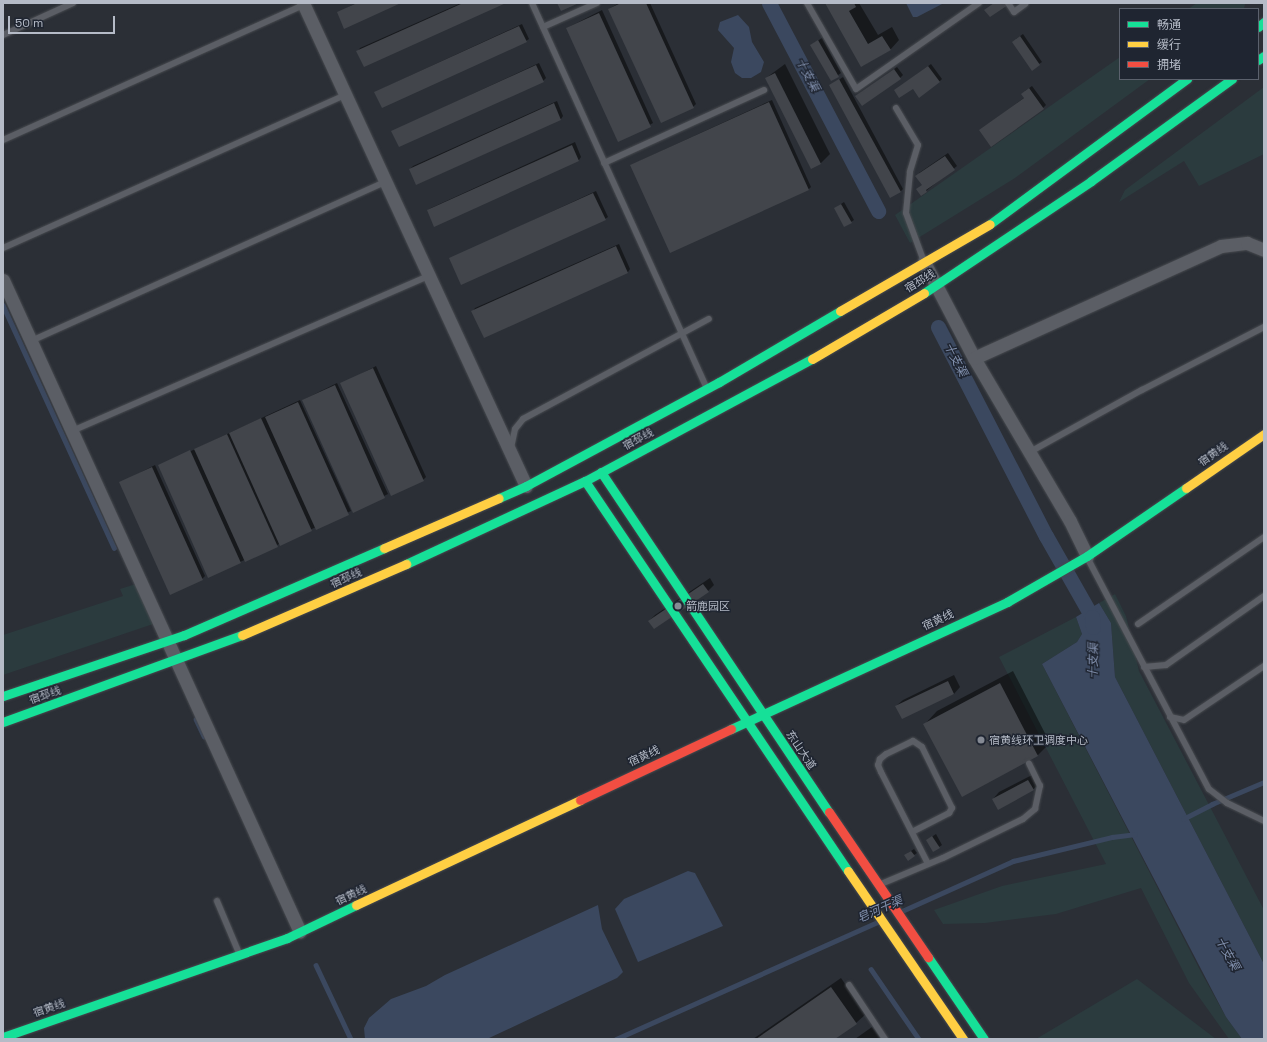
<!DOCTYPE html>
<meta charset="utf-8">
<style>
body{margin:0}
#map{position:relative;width:1267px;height:1042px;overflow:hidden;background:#2b2f36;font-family:"Space Grotesk","Noto Sans SC",sans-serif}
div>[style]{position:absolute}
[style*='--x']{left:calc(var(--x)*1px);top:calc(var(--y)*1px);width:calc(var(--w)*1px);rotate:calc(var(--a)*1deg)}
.green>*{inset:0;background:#2b3b3e}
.water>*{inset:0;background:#3b485f}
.shadow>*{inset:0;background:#0007}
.stream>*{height:4.5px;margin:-2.25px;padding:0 2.25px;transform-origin:2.25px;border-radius:2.25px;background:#3b485f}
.canal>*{height:15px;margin:-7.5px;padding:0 7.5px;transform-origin:7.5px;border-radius:7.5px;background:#3b485f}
.building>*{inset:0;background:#42454b}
.roads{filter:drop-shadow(0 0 1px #474a4f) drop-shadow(0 0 1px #474a4f)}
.lane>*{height:6px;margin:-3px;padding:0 3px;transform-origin:3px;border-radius:3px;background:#5b5e65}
.street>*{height:13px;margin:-6.5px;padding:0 6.5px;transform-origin:6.5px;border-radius:6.5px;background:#5b5e65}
.fast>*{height:9px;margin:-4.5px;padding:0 4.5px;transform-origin:4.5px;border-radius:4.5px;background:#16e098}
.slow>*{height:9px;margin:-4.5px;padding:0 4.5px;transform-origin:4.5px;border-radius:4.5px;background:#ffcf43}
.jam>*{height:9px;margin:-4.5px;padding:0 4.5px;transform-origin:4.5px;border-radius:4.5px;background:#f24e42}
.dots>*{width:11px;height:11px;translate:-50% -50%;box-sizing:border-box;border:2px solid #1f2531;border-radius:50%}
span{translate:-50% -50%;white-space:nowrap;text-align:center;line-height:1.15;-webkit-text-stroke:3px #1f2531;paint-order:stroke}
.street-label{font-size:11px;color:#b5bbc7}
.poi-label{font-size:11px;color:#b5bbc7}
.left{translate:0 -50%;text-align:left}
.water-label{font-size:12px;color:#808fac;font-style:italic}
.frame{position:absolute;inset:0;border:4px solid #b5bbc7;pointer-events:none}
.legend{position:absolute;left:1119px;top:8px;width:140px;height:72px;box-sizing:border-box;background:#1f2531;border:1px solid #5b616d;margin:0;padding:5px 7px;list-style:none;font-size:12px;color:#b5bbc7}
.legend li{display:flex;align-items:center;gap:8px;height:20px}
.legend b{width:20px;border:1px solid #5b616d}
.scale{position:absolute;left:8px;top:16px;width:107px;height:18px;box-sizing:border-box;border:2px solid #b5bbc7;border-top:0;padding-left:5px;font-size:12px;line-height:14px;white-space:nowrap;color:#b5bbc7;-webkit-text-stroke:3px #1f2531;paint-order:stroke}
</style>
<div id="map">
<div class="green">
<i style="clip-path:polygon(1197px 3px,1245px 3px,1245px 4px,1244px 9px,1188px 9px)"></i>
<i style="clip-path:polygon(1120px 57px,1120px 79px,1150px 79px,1015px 178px,910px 243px,895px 215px)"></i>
<i style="clip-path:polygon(1264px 87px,1264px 154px,1199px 186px,1184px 161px,1119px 202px,1125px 190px)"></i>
<i style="clip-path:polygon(136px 584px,153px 624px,3px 675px,3px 635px,123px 596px,120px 589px)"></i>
<i style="clip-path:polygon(1115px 594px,1126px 616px,1139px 671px,1264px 910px,1264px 964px,1115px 677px,1111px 623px,1099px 603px)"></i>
<i style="clip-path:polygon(1076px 617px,1082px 634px,1077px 642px,1042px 664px,1201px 972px,1226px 1017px,1242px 1039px,1229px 1039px,1189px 983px,1141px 888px,1056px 914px,985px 923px,943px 924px,934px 910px,1002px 886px,1106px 864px,999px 657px)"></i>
<i style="clip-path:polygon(1137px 979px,1216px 1039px,1036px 1039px)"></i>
</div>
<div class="water">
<i style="clip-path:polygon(906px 3px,944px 3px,917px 17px,913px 17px)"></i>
<i style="clip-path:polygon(738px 15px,749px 27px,752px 42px,764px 62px,761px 72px,751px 78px,742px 78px,735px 73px,731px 62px,734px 48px,718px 30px,720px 22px)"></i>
<i style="clip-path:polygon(1099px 603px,1111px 623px,1115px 677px,1264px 964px,1264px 1039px,1242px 1039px,1226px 1017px,1042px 664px,1077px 642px,1082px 634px,1076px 617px)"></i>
<i style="clip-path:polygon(688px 871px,695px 873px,723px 926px,638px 962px,615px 909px,624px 899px)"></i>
<i style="clip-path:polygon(598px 905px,602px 929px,623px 972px,617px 978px,487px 1039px,365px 1039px,364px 1028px,369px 1018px,391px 999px,426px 986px,445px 975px)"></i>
</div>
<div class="shadow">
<i style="clip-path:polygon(356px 3px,398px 3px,338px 13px)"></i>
<i style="clip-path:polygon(461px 3px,504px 3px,358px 51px,360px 48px)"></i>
<i style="clip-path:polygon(619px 3px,650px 3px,696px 104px,693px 107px,609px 9px)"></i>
<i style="clip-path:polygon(826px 3px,859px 3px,878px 35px,892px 27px,899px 40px,890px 50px,862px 66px)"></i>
<i style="clip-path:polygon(602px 10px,653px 123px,619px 141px,567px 28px)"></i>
<i style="clip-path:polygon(522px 24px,529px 39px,526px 41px,375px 92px)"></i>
<i style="clip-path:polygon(1023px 34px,1042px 62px,1039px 64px,1016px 39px)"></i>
<i style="clip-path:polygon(822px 38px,841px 73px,831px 80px,811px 45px)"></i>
<i style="clip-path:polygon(539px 63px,546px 78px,543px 81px,393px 131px)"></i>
<i style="clip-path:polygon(785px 64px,830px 154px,820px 164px,766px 78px)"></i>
<i style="clip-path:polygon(931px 64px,942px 79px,939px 82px,898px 88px)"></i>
<i style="clip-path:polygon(897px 67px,903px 75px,900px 78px,859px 94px)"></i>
<i style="clip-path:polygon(843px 77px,903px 189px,900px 192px,831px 85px)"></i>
<i style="clip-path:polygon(1032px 86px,1046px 105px,1043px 108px,983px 128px,1025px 97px,1025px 91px)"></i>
<i style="clip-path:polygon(772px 100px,811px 187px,808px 190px,631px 165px)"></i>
<i style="clip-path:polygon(557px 101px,563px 116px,561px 119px,417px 184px,410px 169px,413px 166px)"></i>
<i style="clip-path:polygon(575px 142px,581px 157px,579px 160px,435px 225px,428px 210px,431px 208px)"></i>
<i style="clip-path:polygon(948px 153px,957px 166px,921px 195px,923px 185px,919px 173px)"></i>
<i style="clip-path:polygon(596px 191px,608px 217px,605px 219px,450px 259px)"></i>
<i style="clip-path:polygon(844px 202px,854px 220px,851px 222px,835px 208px)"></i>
<i style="clip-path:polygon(619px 244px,630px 269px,628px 272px,484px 337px,473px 311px,475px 308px)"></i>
<i style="clip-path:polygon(376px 366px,426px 477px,423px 480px,342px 384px)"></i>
<i style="clip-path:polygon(337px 383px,388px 494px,353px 511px,303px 400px)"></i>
<i style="clip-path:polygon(300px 400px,351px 511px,240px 562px,159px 466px)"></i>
<i style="clip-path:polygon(155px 465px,205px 576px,202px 579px,120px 483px)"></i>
<i style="clip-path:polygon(710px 578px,714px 585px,708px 591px,654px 628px,649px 621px,655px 615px)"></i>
<i style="clip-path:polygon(1013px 671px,1050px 743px,1038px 755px,925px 724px,937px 711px)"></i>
<i style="clip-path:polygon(954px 675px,960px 687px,954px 694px,896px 706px,903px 700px)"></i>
<i style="clip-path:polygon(1034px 774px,1039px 783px,1033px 790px,993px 799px,999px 792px)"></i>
<i style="clip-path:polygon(936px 834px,942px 845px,939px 847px,927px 840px)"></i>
<i style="clip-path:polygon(914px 849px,917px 853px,914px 855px,908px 853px)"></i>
<i style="clip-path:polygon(841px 978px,866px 1014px,856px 1023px,833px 1039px,753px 1039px)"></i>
<i style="clip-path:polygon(872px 1027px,881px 1039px,855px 1039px)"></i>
</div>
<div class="stream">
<i style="--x:3;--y:305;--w:267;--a:65.4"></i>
<i style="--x:196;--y:719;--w:19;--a:65"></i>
<i style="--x:1183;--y:819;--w:33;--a:-27"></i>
<i style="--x:1212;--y:804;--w:56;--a:-22.9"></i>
<i style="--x:902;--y:911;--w:122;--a:-24.2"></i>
<i style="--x:1013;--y:861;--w:102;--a:-13.6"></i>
<i style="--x:1112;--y:837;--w:23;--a:-7"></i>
<i style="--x:316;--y:965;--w:82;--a:64.7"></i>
<i style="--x:871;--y:969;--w:85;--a:55.6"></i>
<i style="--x:616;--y:1039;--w:286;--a:-24.1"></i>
</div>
<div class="canal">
<i style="--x:769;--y:3;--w:235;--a:62.3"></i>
<i style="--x:938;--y:327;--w:235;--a:62.7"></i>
<i style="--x:1046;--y:536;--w:93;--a:60.4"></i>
<i style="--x:1092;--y:617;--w:10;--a:84"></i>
</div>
<div class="building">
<i style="clip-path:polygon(357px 3px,401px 3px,344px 29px,337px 12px)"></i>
<i style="clip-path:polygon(463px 3px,506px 3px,364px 67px,356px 51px)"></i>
<i style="clip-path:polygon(557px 3px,579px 3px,561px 11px)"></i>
<i style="clip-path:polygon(621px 3px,646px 3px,694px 108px,661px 123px,608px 9px)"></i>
<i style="clip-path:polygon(825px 3px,854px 3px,856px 7px,849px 11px,868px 44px,882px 36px,891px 50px,861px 67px)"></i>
<i style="clip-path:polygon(994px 3px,1011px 3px,990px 17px,984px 10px)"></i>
<i style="clip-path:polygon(599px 13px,651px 127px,618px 142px,566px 28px)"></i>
<i style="clip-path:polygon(519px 26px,527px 42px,382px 108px,374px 92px)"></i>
<i style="clip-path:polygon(1020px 36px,1040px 65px,1032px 71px,1012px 42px)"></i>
<i style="clip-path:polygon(818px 40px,839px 77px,831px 81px,810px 45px)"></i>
<i style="clip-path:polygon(536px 65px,544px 82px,399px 147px,391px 131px)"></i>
<i style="clip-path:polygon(928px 66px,940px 82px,919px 98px,913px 89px,899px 98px,894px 90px)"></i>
<i style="clip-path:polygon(894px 69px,901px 79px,862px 106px,855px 96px)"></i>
<i style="clip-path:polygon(775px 73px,821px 164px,811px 169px,765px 78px)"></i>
<i style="clip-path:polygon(839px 79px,901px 192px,890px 198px,829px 85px)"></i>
<i style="clip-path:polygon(1029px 88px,1044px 109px,991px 147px,979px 130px,1024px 98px,1021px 94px)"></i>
<i style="clip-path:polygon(769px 102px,809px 190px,670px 253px,630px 165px)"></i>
<i style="clip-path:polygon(554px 103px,561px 120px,416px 185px,409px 169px)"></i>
<i style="clip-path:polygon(572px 145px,579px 161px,434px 227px,427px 210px)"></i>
<i style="clip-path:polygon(945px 156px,955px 170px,926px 190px,927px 192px,921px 196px,916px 189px,922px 185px,915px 176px)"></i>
<i style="clip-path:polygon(593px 193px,606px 220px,461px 285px,449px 258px)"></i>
<i style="clip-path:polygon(841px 204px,852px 223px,844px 227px,834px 208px)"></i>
<i style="clip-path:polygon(616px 246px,628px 273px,484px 338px,471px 311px)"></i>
<i style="clip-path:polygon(373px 368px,424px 481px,391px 496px,340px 383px)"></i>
<i style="clip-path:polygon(335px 385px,385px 498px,353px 513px,302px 400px)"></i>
<i style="clip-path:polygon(298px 402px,349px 515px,316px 530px,265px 417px)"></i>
<i style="clip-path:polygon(261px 418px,312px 531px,280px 546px,229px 433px)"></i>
<i style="clip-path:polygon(227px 434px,278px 547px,245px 562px,194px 449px)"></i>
<i style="clip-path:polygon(190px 450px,241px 563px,208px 578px,158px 465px)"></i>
<i style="clip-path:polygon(152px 467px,203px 580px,170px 595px,119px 482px)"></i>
<i style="clip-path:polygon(703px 584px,709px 592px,654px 629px,648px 621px)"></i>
<i style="clip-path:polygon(948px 681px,954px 694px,902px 719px,895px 706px)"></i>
<i style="clip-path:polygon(1000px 683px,1038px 756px,962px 797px,923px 724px)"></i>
<i style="clip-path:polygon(1028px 780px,1034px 790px,998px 810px,992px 799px)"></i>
<i style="clip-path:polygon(932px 836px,940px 848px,933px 852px,926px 840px)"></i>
<i style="clip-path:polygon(911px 851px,915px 856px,908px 861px,904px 855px)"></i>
<i style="clip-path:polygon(831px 987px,857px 1024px,835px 1039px,756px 1039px)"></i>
</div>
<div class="roads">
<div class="lane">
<i style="--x:532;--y:3;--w:422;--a:65.6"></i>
<i style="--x:807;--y:3;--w:99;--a:60.3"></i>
<i style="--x:856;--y:89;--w:150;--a:-35"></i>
<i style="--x:1008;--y:3;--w:11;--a:56"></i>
<i style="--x:1014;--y:12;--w:14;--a:-36"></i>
<i style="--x:543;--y:27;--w:59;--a:-24"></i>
<i style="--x:3;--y:35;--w:77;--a:-24.6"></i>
<i style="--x:896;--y:108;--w:43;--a:59.3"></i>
<i style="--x:918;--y:145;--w:28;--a:107"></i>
<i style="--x:910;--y:172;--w:41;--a:95.6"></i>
<i style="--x:906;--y:213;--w:49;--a:69.7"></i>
<i style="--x:3;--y:140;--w:330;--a:-24.2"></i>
<i style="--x:604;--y:163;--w:176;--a:-24.5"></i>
<i style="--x:3;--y:248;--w:375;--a:-24.1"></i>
<i style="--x:31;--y:341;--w:388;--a:-24.2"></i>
<i style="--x:72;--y:431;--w:388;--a:-23.5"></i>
<i style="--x:511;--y:448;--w:19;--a:-78"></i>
<i style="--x:515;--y:429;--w:13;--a:-51"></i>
<i style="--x:523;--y:419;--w:211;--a:-28.3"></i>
<i style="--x:1030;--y:452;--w:128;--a:-29"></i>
<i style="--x:1142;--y:390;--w:137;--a:-27.3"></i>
<i style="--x:1088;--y:559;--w:260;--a:62.3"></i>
<i style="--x:1209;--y:789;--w:23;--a:38"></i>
<i style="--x:1227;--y:803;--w:41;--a:25.9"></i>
<i style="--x:1138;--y:624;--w:153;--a:-34.6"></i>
<i style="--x:1144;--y:667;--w:22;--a:-5"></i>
<i style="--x:1166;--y:665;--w:120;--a:-35.1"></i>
<i style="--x:1170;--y:717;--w:14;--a:12"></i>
<i style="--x:1184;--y:720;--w:97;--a:-34"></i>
<i style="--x:912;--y:832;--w:42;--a:-27.2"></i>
<i style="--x:949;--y:813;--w:6;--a:-59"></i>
<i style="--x:952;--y:808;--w:68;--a:-116.2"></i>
<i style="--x:922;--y:747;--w:11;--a:-146"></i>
<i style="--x:913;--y:741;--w:30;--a:154"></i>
<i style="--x:886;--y:754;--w:8;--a:140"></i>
<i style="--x:880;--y:759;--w:6;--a:108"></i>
<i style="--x:878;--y:765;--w:8;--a:67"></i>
<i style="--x:881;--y:772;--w:103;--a:62.9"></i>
<i style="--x:881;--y:884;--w:67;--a:-22.8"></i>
<i style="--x:943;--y:858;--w:89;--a:-26"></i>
<i style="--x:1023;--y:819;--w:16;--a:-40"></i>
<i style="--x:1035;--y:809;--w:24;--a:-78"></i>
<i style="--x:1040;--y:786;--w:25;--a:-116"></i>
<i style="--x:217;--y:901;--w:56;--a:67.1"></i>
<i style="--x:849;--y:985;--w:65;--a:56.3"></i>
</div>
<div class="street">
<i style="--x:303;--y:3;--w:532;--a:65.22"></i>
<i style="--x:924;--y:262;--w:108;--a:62.5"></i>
<i style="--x:974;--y:358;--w:189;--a:59.5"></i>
<i style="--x:1070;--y:521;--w:39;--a:64"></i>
<i style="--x:3;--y:280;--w:716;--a:65.51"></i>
<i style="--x:974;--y:358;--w:271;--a:-24.4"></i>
<i style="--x:1221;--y:246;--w:26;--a:-7"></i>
<i style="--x:1247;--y:243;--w:18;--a:22"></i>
</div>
<div class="fast">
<i style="--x:1258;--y:27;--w:8;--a:-40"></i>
<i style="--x:1258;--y:60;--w:7;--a:-34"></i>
<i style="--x:990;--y:224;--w:245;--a:-36.4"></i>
<i style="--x:924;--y:293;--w:201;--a:-33.8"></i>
<i style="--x:1091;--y:181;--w:174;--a:-35.9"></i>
<i style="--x:601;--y:472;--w:409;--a:56.2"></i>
<i style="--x:585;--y:481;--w:470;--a:56"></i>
<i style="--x:499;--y:498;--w:30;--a:-24"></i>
<i style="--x:526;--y:486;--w:219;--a:-28.3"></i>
<i style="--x:719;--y:382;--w:140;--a:-30.4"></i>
<i style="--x:406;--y:564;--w:197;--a:-24.9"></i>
<i style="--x:585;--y:481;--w:258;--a:-28.3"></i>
<i style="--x:3;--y:696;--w:191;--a:-18.6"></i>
<i style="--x:184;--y:635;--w:218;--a:-23.5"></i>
<i style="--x:3;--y:722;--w:254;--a:-20"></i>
<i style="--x:731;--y:729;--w:304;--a:-24.7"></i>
<i style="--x:1007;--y:602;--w:92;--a:-29.9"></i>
<i style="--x:1087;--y:556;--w:120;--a:-34.5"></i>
<i style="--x:928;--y:957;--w:99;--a:55.7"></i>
<i style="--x:3;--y:1037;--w:301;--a:-19.2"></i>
<i style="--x:287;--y:938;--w:76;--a:-25.6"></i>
</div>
<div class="slow">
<i style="--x:840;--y:311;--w:173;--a:-30.1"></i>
<i style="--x:812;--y:359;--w:130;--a:-30.5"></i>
<i style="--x:1186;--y:488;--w:95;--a:-34.7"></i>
<i style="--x:384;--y:548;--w:125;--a:-23.5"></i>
<i style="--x:242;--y:635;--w:179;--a:-23.4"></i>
<i style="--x:848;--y:871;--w:204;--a:55.6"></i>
<i style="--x:356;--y:905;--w:247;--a:-25.1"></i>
</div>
<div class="jam">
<i style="--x:580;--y:800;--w:167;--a:-25.2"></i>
<i style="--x:829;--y:812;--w:176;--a:55.7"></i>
</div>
</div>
<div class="dots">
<i style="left:678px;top:606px;background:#858a94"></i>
<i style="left:981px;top:740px;background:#858a94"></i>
</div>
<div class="street-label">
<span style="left:920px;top:281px;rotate:-31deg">宿邳线</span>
<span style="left:638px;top:439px;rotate:-28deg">宿邳线</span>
<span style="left:1213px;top:454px;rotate:-35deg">宿黄线</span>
<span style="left:346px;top:578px;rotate:-24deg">宿邳线</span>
<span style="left:938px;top:620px;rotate:-25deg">宿黄线</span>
<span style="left:45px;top:695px;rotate:-19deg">宿邳线</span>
<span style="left:801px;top:750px;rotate:56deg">东山大道</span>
<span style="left:644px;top:756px;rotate:-25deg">宿黄线</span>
<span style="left:351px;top:895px;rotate:-25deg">宿黄线</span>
<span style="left:49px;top:1008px;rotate:-19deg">宿黄线</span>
</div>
<div class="poi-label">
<span class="left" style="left:686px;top:606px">箭鹿园区</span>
<span class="left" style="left:989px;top:740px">宿黄线环卫调度中心</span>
</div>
<div class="water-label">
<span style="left:807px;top:75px;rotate:62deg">十支渠</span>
<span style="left:955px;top:360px;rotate:63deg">十支渠</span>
<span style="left:1094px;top:661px;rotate:-89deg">十支渠</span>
<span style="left:880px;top:910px;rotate:-24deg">皂河干渠</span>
<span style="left:1227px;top:954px;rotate:61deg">十支渠</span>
</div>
<div class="frame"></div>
<ul class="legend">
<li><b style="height:5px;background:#16e098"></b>畅通</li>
<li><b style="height:5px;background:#ffcf43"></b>缓行</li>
<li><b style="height:5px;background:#f24e42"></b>拥堵</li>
</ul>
<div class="scale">50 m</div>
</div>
